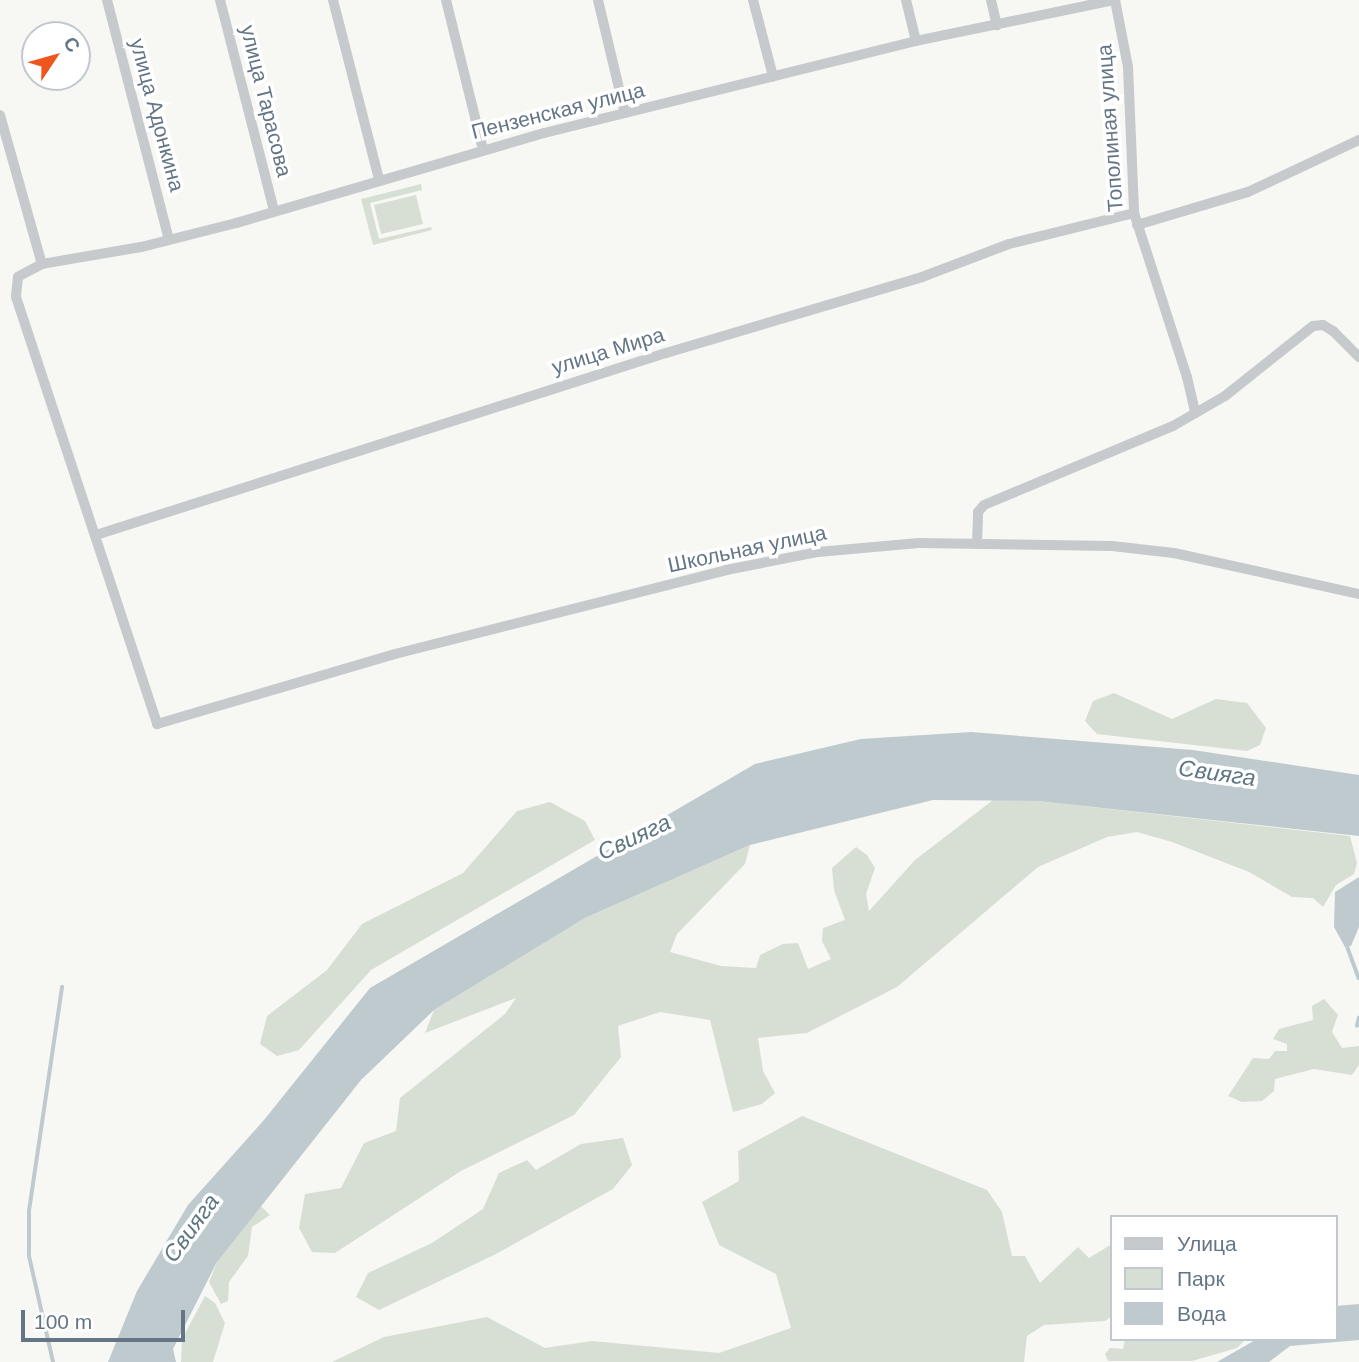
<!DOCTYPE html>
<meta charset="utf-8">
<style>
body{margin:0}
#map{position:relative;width:1359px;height:1362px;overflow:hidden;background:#f7f7f3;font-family:Arial,sans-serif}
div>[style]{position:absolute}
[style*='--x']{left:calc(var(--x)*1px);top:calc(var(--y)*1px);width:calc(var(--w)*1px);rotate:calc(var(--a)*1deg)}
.green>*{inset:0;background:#d7dfd4}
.water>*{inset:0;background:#bfcacf}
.stream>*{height:3.5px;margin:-1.75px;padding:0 1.75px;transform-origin:1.75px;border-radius:1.75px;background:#bfcacf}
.minor>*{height:10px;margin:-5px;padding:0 5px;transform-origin:5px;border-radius:5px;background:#c6cacd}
span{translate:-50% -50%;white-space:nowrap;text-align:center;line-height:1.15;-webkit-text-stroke:7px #fff;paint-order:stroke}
.street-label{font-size:21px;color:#647586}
.water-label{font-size:23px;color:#5f7783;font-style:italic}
.legend{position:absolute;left:1110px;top:1215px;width:228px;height:126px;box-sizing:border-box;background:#fff;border:2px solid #c1c8cf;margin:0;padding:9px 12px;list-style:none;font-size:21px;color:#647586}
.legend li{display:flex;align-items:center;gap:14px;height:35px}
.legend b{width:35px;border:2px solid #c1c8cf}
.north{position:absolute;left:21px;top:21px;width:70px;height:70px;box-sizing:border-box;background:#fff;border:2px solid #c1c8cf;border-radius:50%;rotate:54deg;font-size:19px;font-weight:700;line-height:28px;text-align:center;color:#647586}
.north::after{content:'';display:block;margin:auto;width:24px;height:32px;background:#ed571d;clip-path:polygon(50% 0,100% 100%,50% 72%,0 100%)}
.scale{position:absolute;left:21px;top:1310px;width:164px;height:32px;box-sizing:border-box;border:4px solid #647586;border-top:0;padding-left:9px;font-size:21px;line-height:24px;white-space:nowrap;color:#647586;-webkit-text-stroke:5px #fff;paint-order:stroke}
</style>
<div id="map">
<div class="green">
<i style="clip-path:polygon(421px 184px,422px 190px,370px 203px,379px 239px,431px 227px,432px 230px,373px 245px,361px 199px)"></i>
<i style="clip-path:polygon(416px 195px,423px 224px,381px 234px,374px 205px)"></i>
<i style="clip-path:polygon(1114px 693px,1172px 719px,1216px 699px,1247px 703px,1266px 728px,1260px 745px,1247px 751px,1097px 734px,1085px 721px,1093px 701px)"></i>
<i style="clip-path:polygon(993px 800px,1038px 801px,1350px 836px,1357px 863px,1354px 874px,1336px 885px,1323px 907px,1313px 898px,1292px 897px,1249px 872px,1172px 842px,1137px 832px,1107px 837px,1038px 867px,897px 987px,807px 1033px,758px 1038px,763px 1071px,775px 1093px,762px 1104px,733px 1112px,710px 1020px,660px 1012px,618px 1026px,621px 1057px,574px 1115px,461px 1171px,335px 1253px,312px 1252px,299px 1228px,305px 1194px,341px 1188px,364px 1143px,396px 1131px,400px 1098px,505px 1014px,516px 998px,425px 1033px,434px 1010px,585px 918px,750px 845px,745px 864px,677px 934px,670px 952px,721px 966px,756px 968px,760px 955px,783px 944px,798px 943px,808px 969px,831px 959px,822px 941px,823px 928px,845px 920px,834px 890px,832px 868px,856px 847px,867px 855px,875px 868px,866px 894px,869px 911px,915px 860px)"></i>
<i style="clip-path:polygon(550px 802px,585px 821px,595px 840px,371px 970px,299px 1050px,277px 1056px,260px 1044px,267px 1016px,327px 970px,362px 924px,463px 873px,517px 811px)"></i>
<i style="clip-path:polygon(1324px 999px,1338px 1015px,1332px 1032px,1342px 1048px,1359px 1046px,1359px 1065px,1352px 1075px,1314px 1069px,1275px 1079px,1274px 1091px,1262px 1101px,1242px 1102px,1228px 1096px,1253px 1058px,1269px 1059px,1275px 1051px,1287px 1051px,1287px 1044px,1273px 1039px,1279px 1029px,1313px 1020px,1312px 1006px)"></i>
<i style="clip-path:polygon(802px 1116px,987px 1190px,1002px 1212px,1012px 1256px,1025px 1256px,1040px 1283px,1078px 1247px,1089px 1258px,1112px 1244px,1112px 1316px,1105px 1321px,1044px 1325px,1027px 1336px,1024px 1362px,332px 1362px,384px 1337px,487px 1317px,545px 1348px,592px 1341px,719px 1353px,791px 1328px,776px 1274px,719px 1245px,702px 1202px,739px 1181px,738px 1151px)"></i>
<i style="clip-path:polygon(623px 1138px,632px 1165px,613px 1189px,494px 1255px,379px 1310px,356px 1297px,368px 1273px,432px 1243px,483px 1209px,499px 1173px,527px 1160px,536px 1170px,581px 1144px)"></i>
<i style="clip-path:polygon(260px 1205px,270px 1215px,252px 1227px,248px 1256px,229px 1282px,228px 1301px,221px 1304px,209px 1282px,225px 1243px)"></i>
<i style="clip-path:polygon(205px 1296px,215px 1303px,225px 1323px,213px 1362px,181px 1362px,182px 1339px)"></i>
<i style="clip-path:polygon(1125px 1339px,1244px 1339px,1245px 1340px,1237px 1348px,1192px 1361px,1108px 1361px,1105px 1354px,1110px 1348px,1123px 1349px)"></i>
</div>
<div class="water">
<i style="clip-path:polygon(971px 732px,1193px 750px,1359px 775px,1359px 836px,1038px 801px,933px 800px,750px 845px,585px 918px,434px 1010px,361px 1080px,217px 1262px,173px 1349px,176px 1362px,108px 1362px,137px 1291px,188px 1205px,264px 1120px,370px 988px,755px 764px,861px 739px)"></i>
<i style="clip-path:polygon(1359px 877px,1359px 927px,1351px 946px,1345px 947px,1334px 927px,1335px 892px)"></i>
<i style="clip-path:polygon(1359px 1304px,1359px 1340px,1290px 1346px,1269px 1362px,1217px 1362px,1257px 1339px,1336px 1339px,1336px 1306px)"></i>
</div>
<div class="stream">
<i style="--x:1348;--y:948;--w:32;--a:70"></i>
<i style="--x:1357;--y:1026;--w:8;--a:-76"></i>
<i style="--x:53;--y:1362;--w:109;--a:-102.8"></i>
<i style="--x:29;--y:1256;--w:45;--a:-90"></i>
<i style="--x:29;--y:1211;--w:226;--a:-81.6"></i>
</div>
<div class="minor">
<i style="--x:107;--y:0;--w:247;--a:75.5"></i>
<i style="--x:220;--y:0;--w:218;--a:75.6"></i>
<i style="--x:333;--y:0;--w:185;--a:75.6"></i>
<i style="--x:446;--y:0;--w:154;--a:76.1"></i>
<i style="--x:598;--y:0;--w:116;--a:76.6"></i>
<i style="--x:753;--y:0;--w:79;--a:75.3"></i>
<i style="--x:906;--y:0;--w:42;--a:76.3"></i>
<i style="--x:991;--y:0;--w:26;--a:77"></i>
<i style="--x:1114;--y:0;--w:202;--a:168.3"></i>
<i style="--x:916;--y:41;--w:383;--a:166.1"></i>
<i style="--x:544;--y:133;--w:321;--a:163.7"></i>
<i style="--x:236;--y:223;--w:98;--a:165.8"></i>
<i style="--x:141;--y:247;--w:100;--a:170.3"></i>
<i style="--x:42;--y:264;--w:27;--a:152"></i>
<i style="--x:18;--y:277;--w:20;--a:96"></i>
<i style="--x:16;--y:297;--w:450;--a:71.7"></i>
<i style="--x:157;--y:724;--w:248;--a:-16.4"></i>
<i style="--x:395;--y:654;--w:341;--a:-14.2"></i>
<i style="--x:726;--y:570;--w:94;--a:-11.1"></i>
<i style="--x:818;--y:552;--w:101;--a:-5.1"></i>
<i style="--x:919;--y:543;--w:193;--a:0.9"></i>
<i style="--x:1112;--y:546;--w:62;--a:6.4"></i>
<i style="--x:1174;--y:553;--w:189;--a:12.5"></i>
<i style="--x:1115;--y:0;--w:68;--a:79"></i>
<i style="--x:1128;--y:67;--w:146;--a:87.6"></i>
<i style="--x:1134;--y:213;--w:172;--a:72.1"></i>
<i style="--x:1187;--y:377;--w:37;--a:77"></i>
<i style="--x:0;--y:115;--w:155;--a:74.3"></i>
<i style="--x:1137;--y:225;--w:116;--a:-16.6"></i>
<i style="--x:1248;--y:192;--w:123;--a:-25.1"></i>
<i style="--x:96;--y:535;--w:598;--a:-17.71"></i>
<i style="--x:666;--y:353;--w:267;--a:-16.5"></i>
<i style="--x:922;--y:277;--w:93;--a:-20.8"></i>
<i style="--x:1009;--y:244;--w:129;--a:-13.9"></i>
<i style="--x:977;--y:544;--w:32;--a:-88"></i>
<i style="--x:978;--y:512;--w:9;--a:-49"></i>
<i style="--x:984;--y:505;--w:205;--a:-22.7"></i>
<i style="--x:1173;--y:426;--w:60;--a:-30"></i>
<i style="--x:1225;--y:396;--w:112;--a:-38.5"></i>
<i style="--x:1313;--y:326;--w:10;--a:-6"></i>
<i style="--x:1323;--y:325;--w:12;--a:31"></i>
<i style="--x:1333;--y:331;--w:37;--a:45"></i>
</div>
<div class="street-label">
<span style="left:266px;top:101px;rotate:76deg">улица Тарасова</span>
<span style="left:558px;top:111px;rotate:-14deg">Пензенская улица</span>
<span style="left:157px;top:115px;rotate:75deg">улица Адонкина</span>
<span style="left:1110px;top:128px;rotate:-94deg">Тополиная улица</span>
<span style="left:608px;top:351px;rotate:-17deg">улица Мира</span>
<span style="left:747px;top:549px;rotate:-12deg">Школьная улица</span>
</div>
<div class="water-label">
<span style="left:1217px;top:773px;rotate:8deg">Свияга</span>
<span style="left:634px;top:837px;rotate:-25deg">Свияга</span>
<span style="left:191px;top:1228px;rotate:-54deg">Свияга</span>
</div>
<ul class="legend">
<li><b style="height:9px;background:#c6cacd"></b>Улица</li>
<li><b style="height:19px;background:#d7dfd4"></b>Парк</li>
<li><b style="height:19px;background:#bfcacf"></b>Вода</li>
</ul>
<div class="north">С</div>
<div class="scale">100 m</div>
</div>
